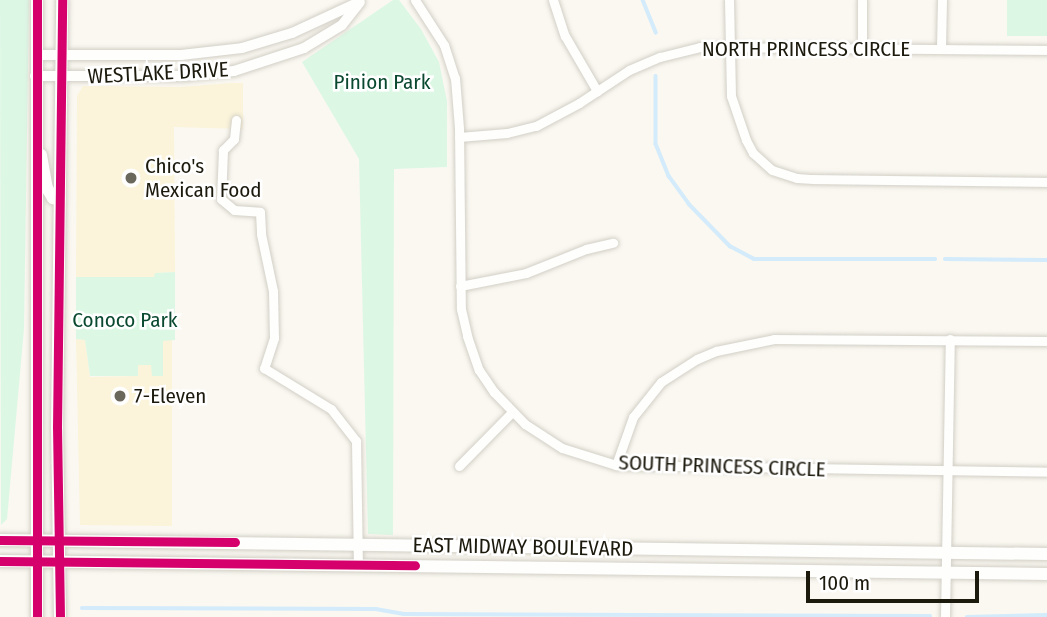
<!DOCTYPE html>
<style>
body{margin:0}
#map{position:relative;width:1047px;height:617px;overflow:hidden;background:#faf8f1;font-family:"Fira Sans Condensed",sans-serif}
div>[style]{position:absolute}
[style*='--x']{left:calc(var(--x)*1px);top:calc(var(--y)*1px);width:calc(var(--w)*1px);rotate:calc(var(--a)*1deg)}
.built>*{inset:0;background:#fbf4da}
.green>*{inset:0;background:#ddf7e5}
.stream>*{height:3.5px;margin:-1.75px;padding:0 1.75px;transform-origin:1.75px;border-radius:1.75px;background:#d3ebfb}
.roads{filter:drop-shadow(0 0 2px #d2cfc6) drop-shadow(0 0 2px #d2cfc6)}
.minor>*{height:9px;margin:-4.5px;padding:0 4.5px;transform-origin:4.5px;border-radius:4.5px;background:#fefefd}
.tertiary>*{height:10px;margin:-5px;padding:0 5px;transform-origin:5px;border-radius:5px;background:#fefefd}
.secondary>*{height:12px;margin:-6px;padding:0 6px;transform-origin:6px;border-radius:6px;background:#fefefd}
.cycleway>*{height:9px;margin:-4.5px;padding:0 4.5px;transform-origin:4.5px;border-radius:4.5px;background:#d6006c}
.dots>*{width:19px;height:19px;translate:-50% -50%;box-sizing:border-box;border:4px solid #fff;border-radius:50%}
span{translate:-50% -50%;white-space:nowrap;text-align:center;line-height:1.15;-webkit-text-stroke:5px #fff;paint-order:stroke}
.street-label{font-size:21px;color:#1c190d}
.park-label{font-size:21px;color:#0a4930}
.poi-label{font-size:21px;color:#1c190d}
.left{translate:0 -50%;text-align:left}
.scale{position:absolute;left:806px;top:571px;width:173px;height:32px;box-sizing:border-box;border:4px solid #1c190d;border-top:0;padding-left:9px;font-size:21px;line-height:24px;white-space:nowrap;color:#1c190d;-webkit-text-stroke:5px #fff;paint-order:stroke}
</style>
<div id="map">
<div class="built">
<i style="clip-path:polygon(230px 83px,243px 83px,243px 129px,174px 127px,175px 272px,156px 273px,155px 277px,76px 277px,77px 96px,83px 86px,181px 87px)"></i>
<i style="clip-path:polygon(76px 339px,85px 339px,90px 377px,138px 376px,138px 365px,151px 365px,163px 340px,172px 340px,172px 526px,80px 525px)"></i>
</div>
<div class="green">
<i style="clip-path:polygon(0 0,29px 0,24px 329px,7px 519px,1px 525px)"></i>
<i style="clip-path:polygon(393px 0,399px 0,421px 29px,439px 62px,447px 101px,447px 167px,394px 169px,393px 535px,368px 534px,359px 159px,302px 62px)"></i>
<i style="clip-path:polygon(1007px 0,1047px 0,1047px 36px,1007px 36px)"></i>
<i style="clip-path:polygon(175px 272px,175px 340px,163px 341px,163px 376px,152px 376px,151px 365px,138px 365px,138px 376px,90px 376px,85px 340px,76px 339px,76px 277px,154px 277px,155px 273px)"></i>
</div>
<div class="stream">
<i style="--x:643;--y:0;--w:35;--a:68"></i>
<i style="--x:656;--y:76;--w:68;--a:90"></i>
<i style="--x:656;--y:144;--w:35;--a:68"></i>
<i style="--x:669;--y:176;--w:34;--a:54"></i>
<i style="--x:689;--y:204;--w:59;--a:45.7"></i>
<i style="--x:730;--y:246;--w:27;--a:28"></i>
<i style="--x:754;--y:259;--w:181;--a:0"></i>
<i style="--x:945;--y:259;--w:102;--a:0.6"></i>
<i style="--x:82;--y:608;--w:294;--a:0.2"></i>
<i style="--x:376;--y:609;--w:28;--a:10"></i>
<i style="--x:404;--y:614;--w:526;--a:0.22"></i>
<i style="--x:967;--y:617;--w:80;--a:-1.4"></i>
</div>
<div class="roads">
<div class="minor">
<i style="--x:415;--y:0;--w:54;--a:57.2"></i>
<i style="--x:444;--y:45;--w:35;--a:72"></i>
<i style="--x:455;--y:78;--w:50;--a:85.4"></i>
<i style="--x:459;--y:128;--w:181;--a:89.4"></i>
<i style="--x:461;--y:309;--w:28;--a:77"></i>
<i style="--x:467;--y:336;--w:36;--a:71"></i>
<i style="--x:479;--y:370;--w:27;--a:56"></i>
<i style="--x:494;--y:392;--w:45;--a:45.9"></i>
<i style="--x:525;--y:424;--w:44;--a:33"></i>
<i style="--x:562;--y:448;--w:57;--a:17.5"></i>
<i style="--x:616;--y:465;--w:431;--a:0.9"></i>
<i style="--x:553;--y:0;--w:38;--a:72"></i>
<i style="--x:565;--y:36;--w:64;--a:59.8"></i>
<i style="--x:729;--y:0;--w:96;--a:88.8"></i>
<i style="--x:731;--y:96;--w:46;--a:71.2"></i>
<i style="--x:746;--y:140;--w:15;--a:62"></i>
<i style="--x:753;--y:153;--w:25;--a:42"></i>
<i style="--x:772;--y:170;--w:26;--a:18"></i>
<i style="--x:797;--y:178;--w:16;--a:4"></i>
<i style="--x:813;--y:179;--w:234;--a:0.7"></i>
<i style="--x:862;--y:0;--w:47;--a:90"></i>
<i style="--x:941;--y:48;--w:48;--a:-88.8"></i>
<i style="--x:236;--y:120;--w:19;--a:96"></i>
<i style="--x:234;--y:139;--w:16;--a:135"></i>
<i style="--x:223;--y:150;--w:49;--a:92.3"></i>
<i style="--x:221;--y:199;--w:17;--a:40"></i>
<i style="--x:234;--y:210;--w:26;--a:4"></i>
<i style="--x:260;--y:212;--w:22;--a:87"></i>
<i style="--x:261;--y:234;--w:58;--a:78.1"></i>
<i style="--x:273;--y:291;--w:47;--a:88.8"></i>
<i style="--x:274;--y:338;--w:32;--a:108"></i>
<i style="--x:264;--y:368;--w:79;--a:31.5"></i>
<i style="--x:331;--y:409;--w:41;--a:52"></i>
<i style="--x:356;--y:441;--w:124;--a:89.1"></i>
<i style="--x:459;--y:137;--w:48;--a:-4.8"></i>
<i style="--x:507;--y:133;--w:30;--a:-14"></i>
<i style="--x:536;--y:126;--w:49;--a:-28.1"></i>
<i style="--x:579;--y:103;--w:60;--a:-33.4"></i>
<i style="--x:629;--y:70;--w:34;--a:-23"></i>
<i style="--x:660;--y:57;--w:41;--a:-14"></i>
<i style="--x:700;--y:47;--w:347;--a:0.5"></i>
<i style="--x:460;--y:286;--w:67;--a:-11.1"></i>
<i style="--x:526;--y:273;--w:65;--a:-21.8"></i>
<i style="--x:586;--y:249;--w:28;--a:-13"></i>
<i style="--x:616;--y:465;--w:51;--a:-70.5"></i>
<i style="--x:633;--y:417;--w:45;--a:-51.3"></i>
<i style="--x:661;--y:382;--w:43;--a:-32.6"></i>
<i style="--x:697;--y:359;--w:21;--a:-23"></i>
<i style="--x:716;--y:351;--w:59;--a:-11.7"></i>
<i style="--x:774;--y:339;--w:273;--a:0.4"></i>
<i style="--x:459;--y:466;--w:76;--a:-45.5"></i>
<i style="--x:945;--y:617;--w:278;--a:-89"></i>
</div>
<div class="tertiary">
<i style="--x:36;--y:55;--w:145;--a:0"></i>
<i style="--x:181;--y:55;--w:61;--a:-6.5"></i>
<i style="--x:242;--y:48;--w:52;--a:-16.7"></i>
<i style="--x:292;--y:33;--w:74;--a:-24.8"></i>
<i style="--x:35;--y:76;--w:148;--a:0"></i>
<i style="--x:183;--y:76;--w:51;--a:-5.6"></i>
<i style="--x:234;--y:71;--w:74;--a:-18.2"></i>
<i style="--x:304;--y:48;--w:44;--a:-31.2"></i>
<i style="--x:342;--y:25;--w:29;--a:-52"></i>
</div>
<div class="secondary">
<i style="--x:37;--y:0;--w:617;--a:90"></i>
<i style="--x:41;--y:155;--w:34;--a:80"></i>
<i style="--x:47;--y:188;--w:12;--a:59"></i>
<i style="--x:53;--y:198;--w:7;--a:8"></i>
<i style="--x:0;--y:540;--w:1047;--a:0.77"></i>
<i style="--x:0;--y:561;--w:1047;--a:0.71"></i>
<i style="--x:60;--y:617;--w:190;--a:-90.9"></i>
<i style="--x:57;--y:427;--w:427;--a:-89.3"></i>
</div>
</div>
<div class="cycleway">
<i style="--x:37;--y:0;--w:617;--a:90"></i>
<i style="--x:0;--y:540;--w:235;--a:0.5"></i>
<i style="--x:0;--y:561;--w:415;--a:0.6"></i>
<i style="--x:60;--y:617;--w:190;--a:-90.9"></i>
<i style="--x:57;--y:427;--w:427;--a:-89.3"></i>
</div>
<div class="dots">
<i style="left:131px;top:178px;background:#6a675d"></i>
<i style="left:120px;top:396px;background:#6a675d"></i>
</div>
<div class="street-label">
<span style="left:806px;top:49px">NORTH PRINCESS CIRCLE</span>
<span style="left:158px;top:73px;rotate:-3deg">WESTLAKE DRIVE</span>
<span style="left:722px;top:466px;rotate:2deg">SOUTH PRINCESS CIRCLE</span>
<span style="left:523px;top:547px;rotate:1deg">EAST MIDWAY BOULEVARD</span>
</div>
<div class="park-label">
<span style="left:382px;top:82px">Pinion Park</span>
<span style="left:125px;top:320px">Conoco Park</span>
</div>
<div class="poi-label">
<span class="left" style="left:145px;top:178px">Chico's<br>Mexican Food</span>
<span class="left" style="left:134px;top:396px">7-Eleven</span>
</div>
<div class="scale">100 m</div>
</div>
